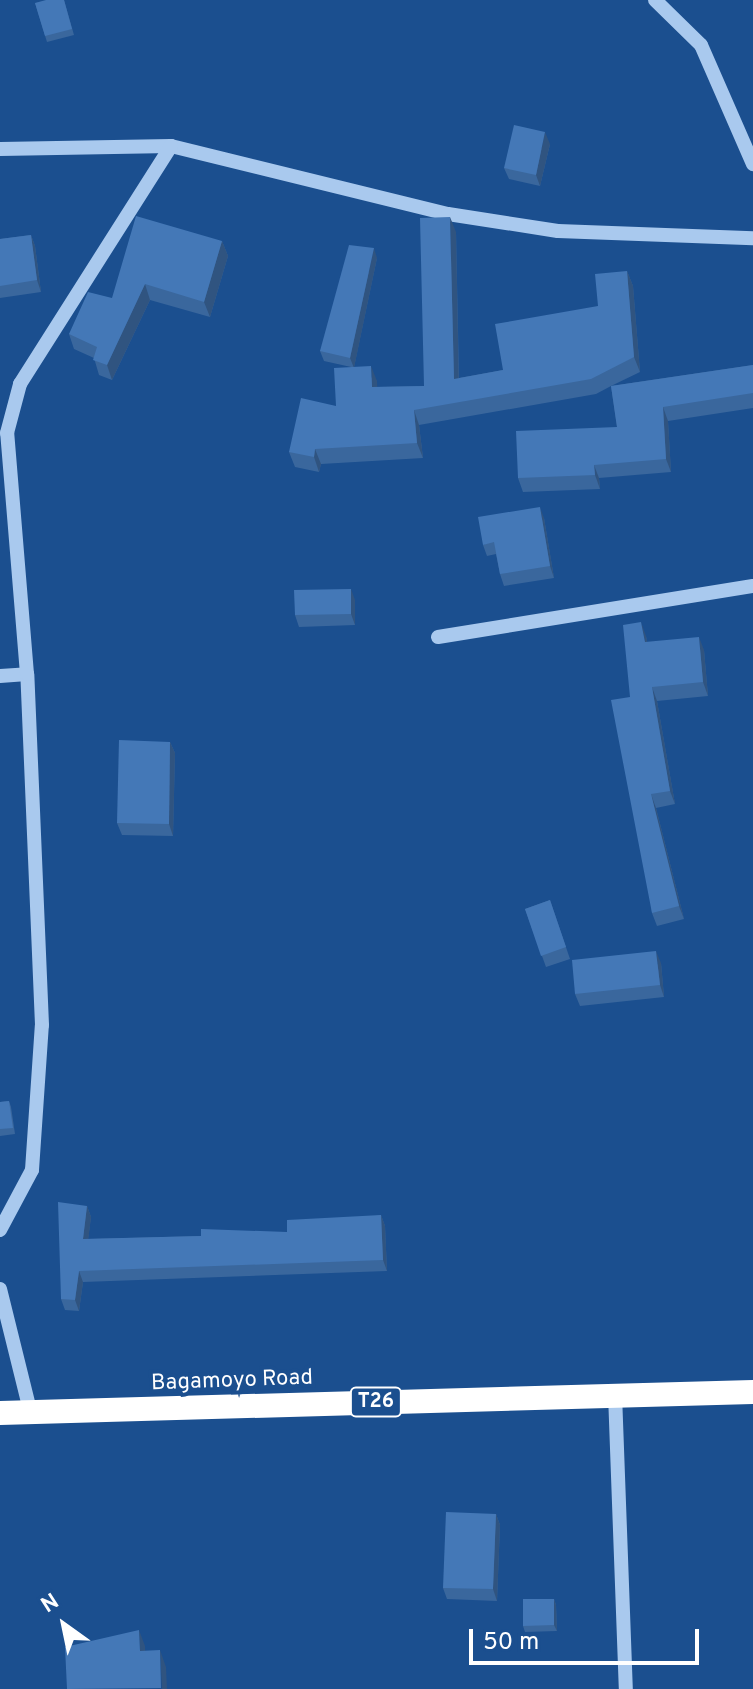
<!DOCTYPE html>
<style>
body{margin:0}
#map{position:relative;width:753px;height:1689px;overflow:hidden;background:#1b4f8f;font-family:Overpass,sans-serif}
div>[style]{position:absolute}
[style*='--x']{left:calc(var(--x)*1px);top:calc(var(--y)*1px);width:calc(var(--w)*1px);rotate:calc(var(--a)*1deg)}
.minor>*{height:14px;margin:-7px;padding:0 7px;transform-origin:7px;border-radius:7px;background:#a9c9ee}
.highway>*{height:24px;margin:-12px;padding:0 12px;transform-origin:12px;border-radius:12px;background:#fff}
.wall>*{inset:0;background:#3a679d}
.shaded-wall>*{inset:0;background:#305480}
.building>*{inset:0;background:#4478b7}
span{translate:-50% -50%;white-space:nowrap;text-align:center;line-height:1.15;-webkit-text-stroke:8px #1b4f8f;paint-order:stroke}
.shield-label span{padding:2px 6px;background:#1b4f8f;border:2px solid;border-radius:6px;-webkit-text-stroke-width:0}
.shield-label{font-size:20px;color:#fff;font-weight:700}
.street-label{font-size:22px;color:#fff}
.north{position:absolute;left:24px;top:1585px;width:80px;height:80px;-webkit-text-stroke:6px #1b4f8f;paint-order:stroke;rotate:327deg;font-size:22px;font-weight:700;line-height:32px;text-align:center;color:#fff}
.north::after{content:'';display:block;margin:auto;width:28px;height:36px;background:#fff;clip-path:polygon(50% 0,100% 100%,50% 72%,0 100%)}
.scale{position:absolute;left:469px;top:1629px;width:230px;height:36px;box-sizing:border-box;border:4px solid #fff;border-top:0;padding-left:10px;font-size:24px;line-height:28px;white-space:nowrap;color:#fff;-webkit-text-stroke:6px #1b4f8f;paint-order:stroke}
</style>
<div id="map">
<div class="minor">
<i style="--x:655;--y:0;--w:64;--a:44.4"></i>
<i style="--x:701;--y:45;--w:130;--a:66.4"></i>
<i style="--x:0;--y:149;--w:171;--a:-1"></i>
<i style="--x:171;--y:146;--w:285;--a:13.8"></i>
<i style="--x:448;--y:214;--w:111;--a:8.8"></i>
<i style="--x:558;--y:231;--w:195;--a:2.1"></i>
<i style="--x:438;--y:637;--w:319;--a:-9.2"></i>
<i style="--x:0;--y:676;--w:27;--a:-4"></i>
<i style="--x:0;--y:1230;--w:68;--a:-61.9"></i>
<i style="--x:32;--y:1170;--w:145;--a:-86.1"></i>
<i style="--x:42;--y:1025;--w:351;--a:-92.4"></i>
<i style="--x:27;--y:674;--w:242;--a:-94.7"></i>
<i style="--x:7;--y:433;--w:51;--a:-75.1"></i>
<i style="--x:20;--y:384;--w:282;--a:-57.6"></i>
<i style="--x:0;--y:1289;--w:129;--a:76.1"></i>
<i style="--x:615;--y:1394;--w:295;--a:87.9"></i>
</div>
<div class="highway">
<i style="--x:0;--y:1413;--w:753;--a:-1.6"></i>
</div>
<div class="wall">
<i style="clip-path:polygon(64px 0,74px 35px,47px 42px,35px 3px)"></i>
<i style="clip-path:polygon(550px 144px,540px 186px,509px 179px,504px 168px)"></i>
<i style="clip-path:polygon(456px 232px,459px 378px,503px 370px,598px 306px,627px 271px,633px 286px,640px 372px,611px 386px,753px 365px,753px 408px,668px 421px,671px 472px,599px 478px,600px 489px,523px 492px,518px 478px,617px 427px,611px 386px,596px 394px,419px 425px,423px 458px,321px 464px,319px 472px,295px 467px,289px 452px,336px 406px,351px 367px,324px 361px,320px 351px,377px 258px,354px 367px,377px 381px,377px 387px,424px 386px)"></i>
<i style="clip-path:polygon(31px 235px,35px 246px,41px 292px,0 298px,0 239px)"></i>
<i style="clip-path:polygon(222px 241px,228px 256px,210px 317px,150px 300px,112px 380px,99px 375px,94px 358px,74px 349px,69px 334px,112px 298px)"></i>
<i style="clip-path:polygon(544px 518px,554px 578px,504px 586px,500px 574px,496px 554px,487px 556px,483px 545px)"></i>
<i style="clip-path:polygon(355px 600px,355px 625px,299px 627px,295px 615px)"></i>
<i style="clip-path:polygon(646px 636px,647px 642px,704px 650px,708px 696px,657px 701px,675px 804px,656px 808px,684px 919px,657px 926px,652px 913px,630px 697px)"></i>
<i style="clip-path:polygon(170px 742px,175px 753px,173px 836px,122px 835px,117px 823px)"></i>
<i style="clip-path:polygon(550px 900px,570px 959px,546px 967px,525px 909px)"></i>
<i style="clip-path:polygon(661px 963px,664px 997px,580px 1006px,575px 994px)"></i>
<i style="clip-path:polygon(9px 1101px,11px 1107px,15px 1134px,0 1136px,0 1102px)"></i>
<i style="clip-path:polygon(87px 1206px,91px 1217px,88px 1239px,201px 1236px,287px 1232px,381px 1215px,385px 1226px,387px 1271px,83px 1282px,79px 1311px,65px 1310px,61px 1299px)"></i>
<i style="clip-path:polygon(496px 1514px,500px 1525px,497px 1601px,447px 1599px,443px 1588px)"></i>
<i style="clip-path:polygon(554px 1599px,556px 1605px,557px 1631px,525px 1632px,523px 1626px)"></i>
</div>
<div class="shaded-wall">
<i style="clip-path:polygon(545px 132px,550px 144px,540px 186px,536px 175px)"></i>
<i style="clip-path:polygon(450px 217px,456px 232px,459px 394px,454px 379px)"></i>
<i style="clip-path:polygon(31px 235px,35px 246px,41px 292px,37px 280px)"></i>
<i style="clip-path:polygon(222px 241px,228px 256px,210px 317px,204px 302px)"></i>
<i style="clip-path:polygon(374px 248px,377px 258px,354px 368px,350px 358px)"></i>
<i style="clip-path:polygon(627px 271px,633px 286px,640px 372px,634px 357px)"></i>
<i style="clip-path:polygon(145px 284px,150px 300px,112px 380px,107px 365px)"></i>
<i style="clip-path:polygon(371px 366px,377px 381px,378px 402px,372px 387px)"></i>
<i style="clip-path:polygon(663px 407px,668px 421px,671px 472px,666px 459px)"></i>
<i style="clip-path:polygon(414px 410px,419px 425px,423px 458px,417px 443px)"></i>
<i style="clip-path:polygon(315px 449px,321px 464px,319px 472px,314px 457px)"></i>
<i style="clip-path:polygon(594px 465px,599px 478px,600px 489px,595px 475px)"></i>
<i style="clip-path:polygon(540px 507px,544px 518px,554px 578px,550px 566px)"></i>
<i style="clip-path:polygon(351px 589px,355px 600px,355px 625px,351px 614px)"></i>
<i style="clip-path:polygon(641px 622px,646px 636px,650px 656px,645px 642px)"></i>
<i style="clip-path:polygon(699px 637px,704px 650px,708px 696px,703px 682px)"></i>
<i style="clip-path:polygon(652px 687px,657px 701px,675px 804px,670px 791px)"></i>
<i style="clip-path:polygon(170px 742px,175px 753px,173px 836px,169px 824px)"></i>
<i style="clip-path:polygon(651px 794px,656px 808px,684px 919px,679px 906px)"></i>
<i style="clip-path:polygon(656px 951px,661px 963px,664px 997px,660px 985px)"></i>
<i style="clip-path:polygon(87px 1206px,91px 1217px,87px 1250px,83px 1239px)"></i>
<i style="clip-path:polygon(381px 1215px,385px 1226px,387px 1271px,383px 1260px)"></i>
<i style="clip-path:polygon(79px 1271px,83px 1282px,79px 1311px,75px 1300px)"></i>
<i style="clip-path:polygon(496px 1514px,500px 1525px,497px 1601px,493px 1589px)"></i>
<i style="clip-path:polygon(554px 1599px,556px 1605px,557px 1631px,554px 1625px)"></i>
<i style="clip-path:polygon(139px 1630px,145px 1646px,146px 1668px,140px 1651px)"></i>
<i style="clip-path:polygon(160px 1650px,166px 1667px,167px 1689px,162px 1689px)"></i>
</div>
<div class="building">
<i style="clip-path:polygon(46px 0,64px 0,72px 29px,45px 36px,35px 3px)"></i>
<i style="clip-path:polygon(514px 125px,545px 132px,536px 175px,504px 168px)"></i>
<i style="clip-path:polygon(136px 216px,222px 241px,204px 302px,145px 284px,107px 365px,93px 360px,97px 347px,69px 334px,88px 292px,112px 298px)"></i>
<i style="clip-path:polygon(450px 217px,454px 379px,503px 370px,495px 324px,598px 306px,595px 274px,627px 271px,634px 357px,591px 379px,414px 410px,417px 443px,315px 449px,314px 457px,289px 452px,301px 398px,336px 406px,334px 368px,371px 366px,372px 387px,424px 386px,420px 218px)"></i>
<i style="clip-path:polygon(31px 235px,37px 280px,0 286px,0 239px)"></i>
<i style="clip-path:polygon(349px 245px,374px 248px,350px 358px,320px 351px)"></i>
<i style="clip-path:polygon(753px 365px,753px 393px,663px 407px,666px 459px,594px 465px,595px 475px,518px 478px,516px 431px,617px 427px,611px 386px)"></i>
<i style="clip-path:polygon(540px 507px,550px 566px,500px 574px,494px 542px,483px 545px,478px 517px)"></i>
<i style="clip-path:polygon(351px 589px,351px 614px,295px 615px,294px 590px)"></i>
<i style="clip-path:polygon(641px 622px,645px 642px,699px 637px,703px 682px,652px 687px,670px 791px,651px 794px,679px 906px,652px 913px,611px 700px,630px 697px,623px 625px)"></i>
<i style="clip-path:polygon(119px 740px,170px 742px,169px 824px,117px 823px)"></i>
<i style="clip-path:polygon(550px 900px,566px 947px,541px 956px,525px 909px)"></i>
<i style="clip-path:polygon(656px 951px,660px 985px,575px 994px,572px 960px)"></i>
<i style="clip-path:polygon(9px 1101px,13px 1128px,0 1129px,0 1102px)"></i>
<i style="clip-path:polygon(58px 1202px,87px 1206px,83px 1239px,201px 1236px,201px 1229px,287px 1232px,287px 1220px,381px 1215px,383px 1260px,79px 1271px,75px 1300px,61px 1299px)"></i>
<i style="clip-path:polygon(446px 1512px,496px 1514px,493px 1589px,443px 1588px)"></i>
<i style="clip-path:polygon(523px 1599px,554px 1599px,554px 1625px,523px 1626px)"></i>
<i style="clip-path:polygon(139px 1630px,140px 1651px,160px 1650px,161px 1688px,67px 1689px,65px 1647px)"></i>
</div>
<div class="shield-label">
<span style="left:376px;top:1402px">T26</span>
</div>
<div class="street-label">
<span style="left:232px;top:1381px;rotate:-2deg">Bagamoyo Road</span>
</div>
<div class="north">N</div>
<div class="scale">50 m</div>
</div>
